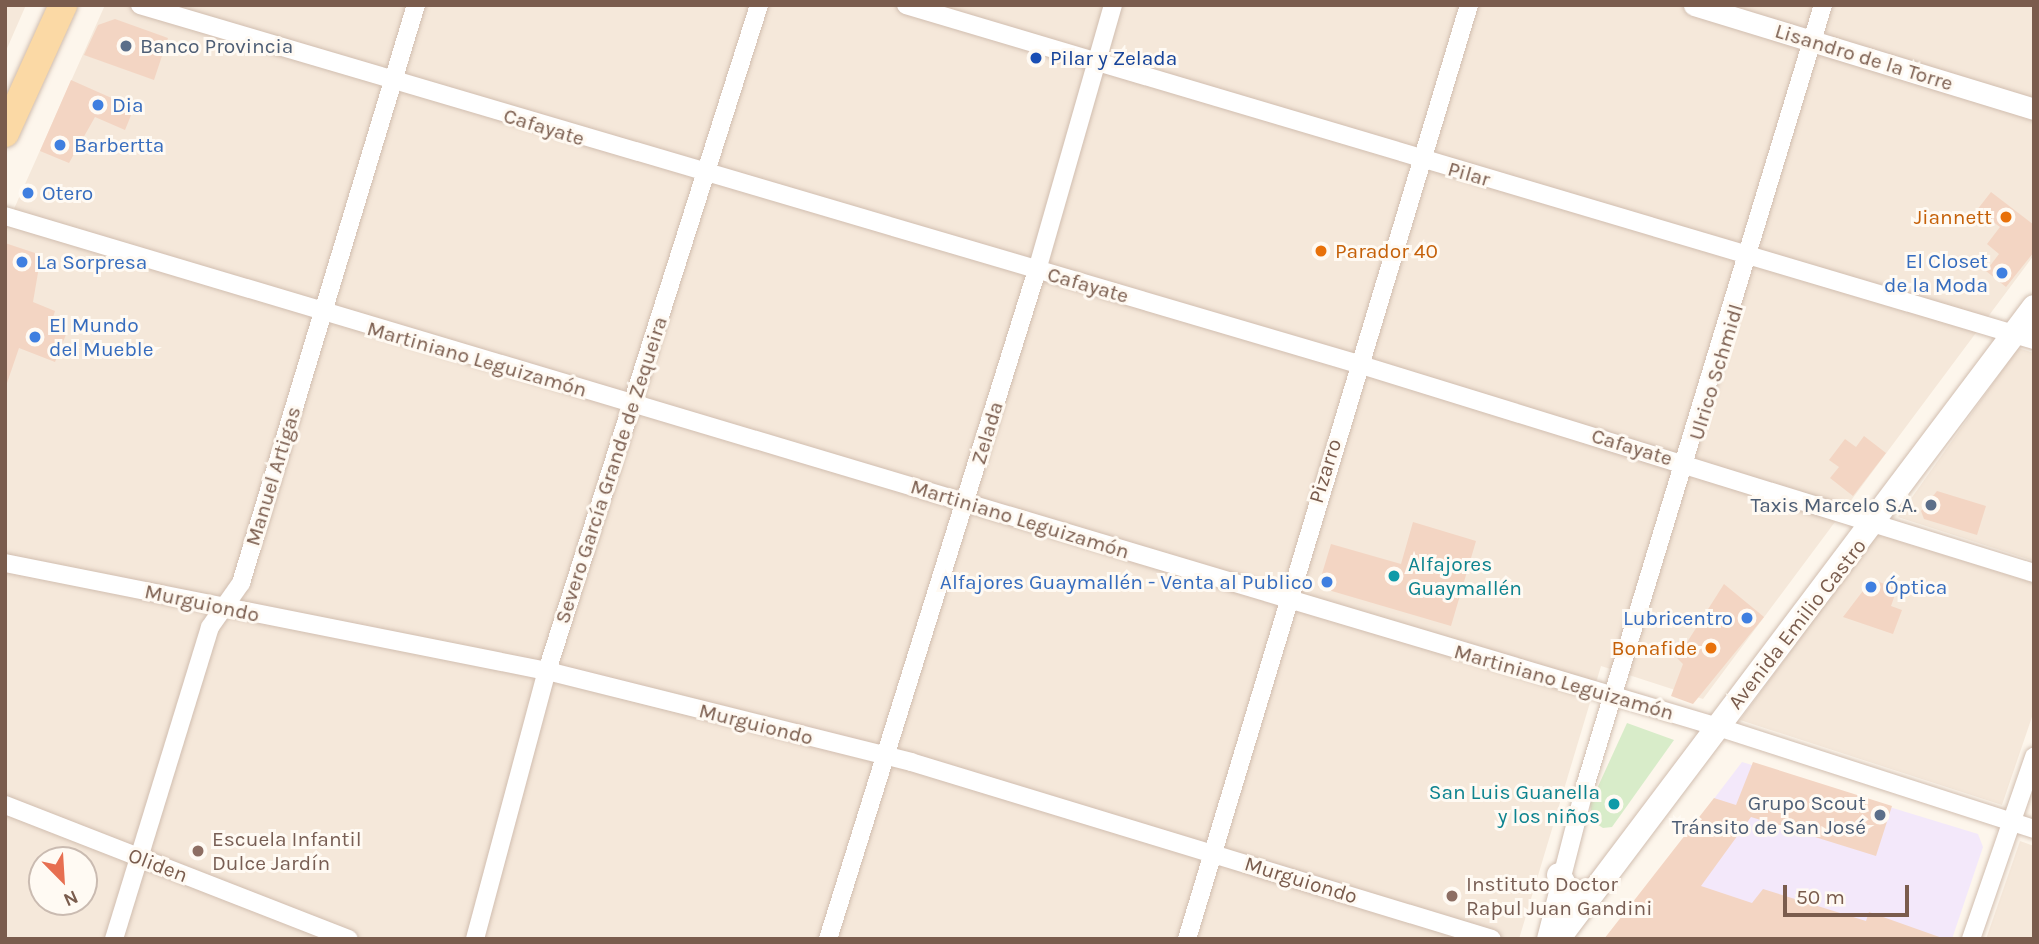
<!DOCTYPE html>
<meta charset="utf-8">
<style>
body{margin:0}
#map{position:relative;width:2039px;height:944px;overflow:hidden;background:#fdf6ec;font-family:Karla,sans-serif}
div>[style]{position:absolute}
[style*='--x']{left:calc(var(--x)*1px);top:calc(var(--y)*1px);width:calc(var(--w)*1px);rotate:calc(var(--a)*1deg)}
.residential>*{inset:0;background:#f5e8da}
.education>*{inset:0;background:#f3e8fa}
.green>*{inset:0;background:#d8ecc9}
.building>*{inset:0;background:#f3d5c3}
.roads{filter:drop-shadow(0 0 2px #d1beb0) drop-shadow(0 0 2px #d1beb0)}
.minor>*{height:18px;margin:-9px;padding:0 9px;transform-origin:9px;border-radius:9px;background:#fff}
.tertiary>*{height:21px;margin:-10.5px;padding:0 10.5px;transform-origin:10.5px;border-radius:10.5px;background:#fff}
.secondary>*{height:24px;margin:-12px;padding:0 12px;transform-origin:12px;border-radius:12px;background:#fff}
.primary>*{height:28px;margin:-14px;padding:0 14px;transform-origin:14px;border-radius:14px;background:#fbd9a5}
.dots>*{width:19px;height:19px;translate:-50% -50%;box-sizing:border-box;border:4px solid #fffaf3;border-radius:50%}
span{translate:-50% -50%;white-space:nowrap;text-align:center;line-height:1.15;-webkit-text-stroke:6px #fffaf3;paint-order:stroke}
.service-label{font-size:21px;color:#4e5e75}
.left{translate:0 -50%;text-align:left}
.right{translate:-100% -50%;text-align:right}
.street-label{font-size:21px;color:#7a5c4d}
.transit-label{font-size:21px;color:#164399}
.shop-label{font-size:21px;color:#366cbe}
.food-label{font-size:21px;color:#c56008}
.culture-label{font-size:21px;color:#0d838f}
.education-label{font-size:21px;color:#785e54}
.frame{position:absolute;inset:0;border:7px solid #7a5c4d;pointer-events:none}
.north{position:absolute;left:28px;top:846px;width:70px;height:70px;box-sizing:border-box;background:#fffaf3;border:2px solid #cabbb1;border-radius:50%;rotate:156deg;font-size:19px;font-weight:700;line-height:28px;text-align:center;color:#7a5c4d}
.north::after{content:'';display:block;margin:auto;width:24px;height:32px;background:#e76f51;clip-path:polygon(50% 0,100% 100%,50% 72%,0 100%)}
.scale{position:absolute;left:1783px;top:885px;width:126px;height:32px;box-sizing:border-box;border:4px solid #7a5c4d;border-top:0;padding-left:9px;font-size:21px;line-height:24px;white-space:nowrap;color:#7a5c4d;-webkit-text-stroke:5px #fffaf3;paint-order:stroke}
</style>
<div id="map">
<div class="residential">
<i style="clip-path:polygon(5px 5px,26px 5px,5px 53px)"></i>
<i style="clip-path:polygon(evenodd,105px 5px,2034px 5px,2034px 255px,1703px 699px,1601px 666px,1519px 939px,5px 939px,5px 229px,105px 5px,42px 860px,84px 860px,84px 902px,42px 902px,42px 860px)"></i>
<i style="clip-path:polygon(2018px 348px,2034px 353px,2034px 561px,1898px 517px)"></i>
<i style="clip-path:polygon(1877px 534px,2034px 583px,2034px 711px,2002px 805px,1740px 720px)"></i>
<i style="clip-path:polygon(2020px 841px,2034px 846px,2034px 939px,1986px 939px)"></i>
</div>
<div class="education">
<i style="clip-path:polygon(1742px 762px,1978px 834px,1983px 847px,1952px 939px,1607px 939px)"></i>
</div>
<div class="green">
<i style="clip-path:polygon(1627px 723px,1674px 740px,1612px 827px,1603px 828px,1592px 821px,1590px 804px)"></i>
</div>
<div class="building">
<i style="clip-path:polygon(115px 19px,168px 38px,154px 80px,84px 55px,98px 25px)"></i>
<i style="clip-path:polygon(71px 80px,134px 108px,125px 130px,95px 117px,69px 163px,40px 151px)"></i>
<i style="clip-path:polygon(1991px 192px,2034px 225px,2034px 252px,2006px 287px,1986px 271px,1999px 254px,1987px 244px,2000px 227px,1977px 210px)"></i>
<i style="clip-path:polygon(5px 243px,41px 255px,33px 302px,55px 311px,50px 326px,67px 332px,55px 362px,19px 348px,7px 383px)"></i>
<i style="clip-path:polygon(1864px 436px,1886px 453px,1853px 496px,1830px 478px,1839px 467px,1829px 460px,1845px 439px,1856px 447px)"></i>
<i style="clip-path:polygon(1937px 491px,1986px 506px,1977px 535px,1924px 519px,1921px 511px)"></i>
<i style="clip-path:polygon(1413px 522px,1476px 541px,1451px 626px,1318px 587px,1331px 544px,1401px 564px)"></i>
<i style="clip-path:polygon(1872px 579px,1897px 589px,1891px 606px,1902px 610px,1893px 634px,1843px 617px)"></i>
<i style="clip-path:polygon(1724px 584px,1764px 617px,1693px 704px,1671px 696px,1683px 664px,1677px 658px)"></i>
<i style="clip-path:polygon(1753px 762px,1892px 806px,1876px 856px,1751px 817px,1701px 886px,1752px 903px,1763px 889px,1866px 921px,1869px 912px,1945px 939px,1604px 939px,1714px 798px,1736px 805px)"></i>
</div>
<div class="roads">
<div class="minor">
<i style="--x:140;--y:5;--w:1270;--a:16.42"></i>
<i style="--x:1358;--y:364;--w:708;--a:17.18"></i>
<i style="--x:906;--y:5;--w:1177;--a:16.54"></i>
<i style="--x:5;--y:216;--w:1788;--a:16.61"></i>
<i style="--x:1718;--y:727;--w:332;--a:17.9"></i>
<i style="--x:5;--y:563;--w:553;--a:11.27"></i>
<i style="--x:547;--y:671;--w:375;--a:14"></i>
<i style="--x:911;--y:762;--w:607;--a:16.94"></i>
<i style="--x:5;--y:805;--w:369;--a:21.3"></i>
<i style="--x:114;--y:939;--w:326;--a:-72.9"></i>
<i style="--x:210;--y:627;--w:54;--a:-54.8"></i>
<i style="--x:241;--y:583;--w:604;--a:-73.16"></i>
<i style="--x:475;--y:939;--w:278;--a:-75"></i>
<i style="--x:547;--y:671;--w:699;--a:-72.34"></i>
<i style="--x:828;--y:939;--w:701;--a:-72.65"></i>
<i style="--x:1037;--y:270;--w:276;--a:-74"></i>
<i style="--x:1187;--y:939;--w:976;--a:-73.2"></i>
<i style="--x:1546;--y:939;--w:161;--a:-75.6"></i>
<i style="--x:1586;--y:783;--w:813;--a:-73.06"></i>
<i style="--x:1971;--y:939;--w:193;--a:-70.9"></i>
</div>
<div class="tertiary">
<i style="--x:1694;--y:5;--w:356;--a:17"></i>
</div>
<div class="secondary">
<i style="--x:1559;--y:875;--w:23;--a:61"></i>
<i style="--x:1570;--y:895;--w:25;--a:-12"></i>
<i style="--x:1558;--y:939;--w:791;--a:-53.01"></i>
</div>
<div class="primary">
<i style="--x:5;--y:133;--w:141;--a:-65.6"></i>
</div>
</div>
<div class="dots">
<i style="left:126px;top:46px;background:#5c6f8a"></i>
<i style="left:1036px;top:58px;background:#1a4fb4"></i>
<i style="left:98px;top:105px;background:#3f7fe0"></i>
<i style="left:60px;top:145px;background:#3f7fe0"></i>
<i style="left:28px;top:193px;background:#3f7fe0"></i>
<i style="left:2006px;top:217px;background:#e8710a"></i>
<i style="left:1321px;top:251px;background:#e8710a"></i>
<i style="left:22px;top:262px;background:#3f7fe0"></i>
<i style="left:2002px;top:273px;background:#3f7fe0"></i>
<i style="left:35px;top:337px;background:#3f7fe0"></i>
<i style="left:1931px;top:505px;background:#5c6f8a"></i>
<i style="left:1394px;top:576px;background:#0f9aa8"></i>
<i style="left:1327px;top:582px;background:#3f7fe0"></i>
<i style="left:1871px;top:587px;background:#3f7fe0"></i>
<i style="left:1747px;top:618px;background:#3f7fe0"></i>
<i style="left:1711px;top:648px;background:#e8710a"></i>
<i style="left:1614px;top:804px;background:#0f9aa8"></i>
<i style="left:1880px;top:815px;background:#5c6f8a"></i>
<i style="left:198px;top:851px;background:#8d6e63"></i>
<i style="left:1452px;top:896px;background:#8d6e63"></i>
</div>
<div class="service-label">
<span class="left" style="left:140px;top:46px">Banco Provincia</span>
<span class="right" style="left:1917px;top:505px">Taxis Marcelo S.A.</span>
<span class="right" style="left:1866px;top:815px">Grupo Scout<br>Tránsito de San José</span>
</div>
<div class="street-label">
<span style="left:1864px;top:57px;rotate:17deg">Lisandro de la Torre</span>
<span style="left:544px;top:127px;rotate:17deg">Cafayate</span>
<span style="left:1469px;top:174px;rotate:16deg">Pilar</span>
<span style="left:1088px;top:285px;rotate:16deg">Cafayate</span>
<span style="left:477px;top:359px;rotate:16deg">Martiniano Leguizamón</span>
<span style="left:1716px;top:372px;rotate:-73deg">Ulrico Schmidl</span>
<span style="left:987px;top:433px;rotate:-73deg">Zelada</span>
<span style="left:1632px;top:447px;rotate:17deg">Cafayate</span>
<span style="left:611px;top:470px;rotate:-72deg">Severo García Grande de Zequeira</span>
<span style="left:1325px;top:471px;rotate:-73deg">Pizarro</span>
<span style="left:273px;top:476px;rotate:-73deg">Manuel Artigas</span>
<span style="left:1020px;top:519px;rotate:17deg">Martiniano Leguizamón</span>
<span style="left:202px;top:603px;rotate:12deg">Murguiondo</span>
<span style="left:1797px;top:624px;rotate:-52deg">Avenida Emilio Castro</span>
<span style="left:1564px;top:682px;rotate:16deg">Martiniano Leguizamón</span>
<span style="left:756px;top:724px;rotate:14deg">Murguiondo</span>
<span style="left:158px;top:865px;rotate:21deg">Oliden</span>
<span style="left:1301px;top:880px;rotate:17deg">Murguiondo</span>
</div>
<div class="transit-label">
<span class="left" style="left:1050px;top:58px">Pilar y Zelada</span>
</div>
<div class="shop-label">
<span class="left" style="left:112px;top:105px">Dia</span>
<span class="left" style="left:74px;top:145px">Barbertta</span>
<span class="left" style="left:42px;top:193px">Otero</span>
<span class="right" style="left:1988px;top:273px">El Closet<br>de la Moda</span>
<span class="left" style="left:36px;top:262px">La Sorpresa</span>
<span class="left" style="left:49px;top:337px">El Mundo<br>del Mueble</span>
<span class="right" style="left:1313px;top:582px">Alfajores Guaymallén - Venta al Publico</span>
<span class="left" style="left:1885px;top:587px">Óptica</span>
<span class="right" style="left:1733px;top:618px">Lubricentro</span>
</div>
<div class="food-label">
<span class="right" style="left:1992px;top:217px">Jiannett</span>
<span class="left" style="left:1335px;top:251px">Parador 40</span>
<span class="right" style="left:1697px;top:648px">Bonafide</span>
</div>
<div class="culture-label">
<span class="left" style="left:1408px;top:576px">Alfajores<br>Guaymallén</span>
<span class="right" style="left:1600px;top:804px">San Luis Guanella<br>y los niños</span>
</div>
<div class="education-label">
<span class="left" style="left:212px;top:851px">Escuela Infantil<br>Dulce Jardín</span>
<span class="left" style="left:1466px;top:896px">Instituto Doctor<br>Raþul Juan Gandini</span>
</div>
<div class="frame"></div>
<div class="north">N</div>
<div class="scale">50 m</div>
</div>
